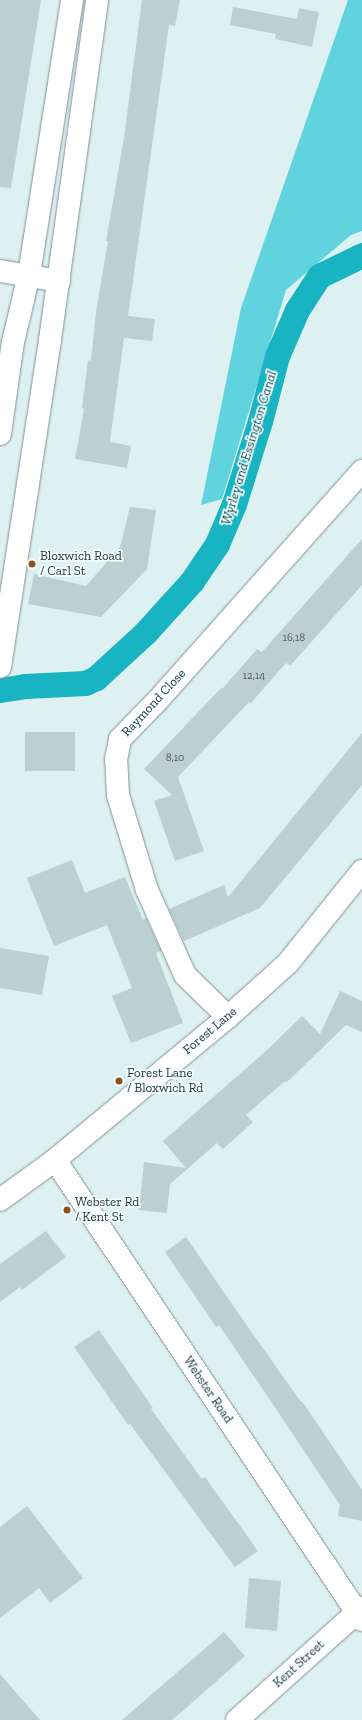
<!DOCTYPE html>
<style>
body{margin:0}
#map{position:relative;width:362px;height:1720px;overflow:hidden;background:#ddf1f3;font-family:"Zilla Slab",serif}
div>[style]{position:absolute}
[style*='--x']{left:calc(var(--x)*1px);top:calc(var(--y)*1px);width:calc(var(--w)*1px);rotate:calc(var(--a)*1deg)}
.green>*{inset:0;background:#61d3df}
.canal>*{height:25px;margin:-12.5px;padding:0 12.5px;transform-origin:12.5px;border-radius:12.5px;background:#19b4c1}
.building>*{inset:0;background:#bccfd1}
.roads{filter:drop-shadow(0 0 1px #809294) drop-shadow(0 0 1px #809294)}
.street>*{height:22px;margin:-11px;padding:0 11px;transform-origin:11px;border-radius:11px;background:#fff}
.secondary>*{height:22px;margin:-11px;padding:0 11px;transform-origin:11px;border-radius:11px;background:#fff}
.dots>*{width:11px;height:11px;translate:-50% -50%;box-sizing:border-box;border:2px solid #f1fdfe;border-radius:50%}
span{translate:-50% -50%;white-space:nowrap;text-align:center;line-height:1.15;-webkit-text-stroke:3.5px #f1fdfe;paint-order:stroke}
.number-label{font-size:11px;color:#525d5e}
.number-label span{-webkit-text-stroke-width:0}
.poi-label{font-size:13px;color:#2f3737}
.left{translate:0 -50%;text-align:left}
.street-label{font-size:13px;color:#2f3737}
.water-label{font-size:14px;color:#08474c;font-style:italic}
</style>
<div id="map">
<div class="green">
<i style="clip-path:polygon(348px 0,362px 0,362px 231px,351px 235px,286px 290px,222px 499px,201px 505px,241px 308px)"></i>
</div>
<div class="canal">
<i style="--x:0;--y:690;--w:25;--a:-9"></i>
<i style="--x:25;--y:686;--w:60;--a:-2.9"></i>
<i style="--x:85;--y:683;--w:12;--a:-24"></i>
<i style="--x:96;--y:678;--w:67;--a:-42.6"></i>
<i style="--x:145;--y:633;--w:70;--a:-47.9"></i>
<i style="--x:192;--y:581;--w:45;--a:-56"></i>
<i style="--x:217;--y:544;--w:43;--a:-67"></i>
<i style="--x:234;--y:504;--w:87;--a:-72.6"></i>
<i style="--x:260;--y:421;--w:67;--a:-75.3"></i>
<i style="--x:277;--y:356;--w:50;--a:-66.5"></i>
<i style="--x:297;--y:310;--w:40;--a:-57.1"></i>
<i style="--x:319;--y:276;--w:48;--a:-26"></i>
</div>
<div class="building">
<i style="clip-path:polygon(0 0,41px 0,11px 188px,0 187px)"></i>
<i style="clip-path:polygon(142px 0,180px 0,175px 26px,169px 25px,128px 316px,155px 319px,152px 341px,124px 338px,110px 442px,131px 446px,127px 468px,75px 459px,84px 409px,82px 408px,88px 360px,91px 361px,96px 312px,108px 241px,106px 241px,124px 138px)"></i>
<i style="clip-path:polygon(233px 7px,297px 19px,299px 8px,319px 12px,312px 47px,275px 39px,276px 34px,230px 25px)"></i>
<i style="clip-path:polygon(130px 507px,156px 510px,147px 569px,101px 617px,28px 604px,34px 574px,86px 586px,120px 547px)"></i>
<i style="clip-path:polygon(362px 539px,362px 585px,290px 666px,286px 663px,251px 703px,249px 702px,178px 777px,204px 851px,175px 861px,154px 801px,172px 795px,144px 769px,221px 688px,222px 689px,257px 649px,262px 652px)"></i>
<i style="clip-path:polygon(25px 732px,75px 732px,75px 771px,25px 771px)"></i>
<i style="clip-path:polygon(362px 733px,362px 785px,260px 908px,184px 941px,169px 909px,224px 885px,228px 897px)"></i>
<i style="clip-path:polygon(72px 860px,85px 893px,125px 877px,143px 920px,146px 918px,161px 951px,156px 953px,183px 1023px,131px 1043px,112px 996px,132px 988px,107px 925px,54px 946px,27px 878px)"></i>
<i style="clip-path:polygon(0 948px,49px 956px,42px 995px,0 988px)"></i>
<i style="clip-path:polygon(340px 991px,362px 1001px,362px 1032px,346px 1025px,287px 1082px,285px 1081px,246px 1115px,253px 1122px,223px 1149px,217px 1143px,170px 1184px,167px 1213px,139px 1210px,144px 1162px,186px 1168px,163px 1141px,267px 1050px,302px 1016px,320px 1034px)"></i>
<i style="clip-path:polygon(46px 1231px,66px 1257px,22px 1290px,20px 1287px,0 1302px,0 1264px)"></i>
<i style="clip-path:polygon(186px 1237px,243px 1320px,301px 1402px,302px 1401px,362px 1490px,362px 1521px,338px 1516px,340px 1505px,270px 1400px,219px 1325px,216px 1327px,165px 1252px)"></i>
<i style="clip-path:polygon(99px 1330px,153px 1408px,151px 1409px,202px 1479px,205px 1477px,258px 1551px,235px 1567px,130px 1424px,128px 1425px,74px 1347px)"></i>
<i style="clip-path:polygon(27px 1506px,83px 1578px,50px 1603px,39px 1588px,0 1618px,0 1527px)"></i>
<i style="clip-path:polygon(249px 1578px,281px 1581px,277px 1631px,245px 1628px)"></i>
<i style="clip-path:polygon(224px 1632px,245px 1656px,186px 1708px,172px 1720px,122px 1720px)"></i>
<i style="clip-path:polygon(0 1674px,40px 1720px,0 1720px)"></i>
</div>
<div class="roads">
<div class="street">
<i style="--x:0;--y:271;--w:60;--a:9.6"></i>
<i style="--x:228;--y:1017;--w:60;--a:-135.7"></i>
<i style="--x:185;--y:975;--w:93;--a:-114.1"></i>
<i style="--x:147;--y:890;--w:99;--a:-107"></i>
<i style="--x:118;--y:795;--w:35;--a:-93"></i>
<i style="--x:116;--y:760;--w:21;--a:-79"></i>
<i style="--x:120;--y:739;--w:54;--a:-45.7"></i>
<i style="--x:158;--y:700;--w:307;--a:-48.3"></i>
<i style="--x:55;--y:1160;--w:553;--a:56.28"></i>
<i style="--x:0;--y:1200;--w:68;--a:-36"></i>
<i style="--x:55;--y:1160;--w:224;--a:-39.6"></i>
<i style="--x:228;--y:1017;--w:81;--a:-42"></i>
<i style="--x:288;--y:963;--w:118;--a:-51.2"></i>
<i style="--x:237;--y:1720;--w:168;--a:-41.9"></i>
</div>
<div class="secondary">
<i style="--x:0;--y:434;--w:93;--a:-82"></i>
<i style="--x:13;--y:342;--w:69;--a:-76.6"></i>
<i style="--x:29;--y:275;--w:278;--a:-81.1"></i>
<i style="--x:0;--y:667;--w:331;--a:-81.3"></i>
<i style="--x:50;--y:340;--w:343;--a:-82.1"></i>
</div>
</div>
<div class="dots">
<i style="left:32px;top:564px;background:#904e1b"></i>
<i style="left:119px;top:1081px;background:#904e1b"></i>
<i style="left:67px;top:1210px;background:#904e1b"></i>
</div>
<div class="number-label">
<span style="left:294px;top:638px">16,18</span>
<span style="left:254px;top:676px">12,14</span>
<span style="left:175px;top:758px">8,10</span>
</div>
<div class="poi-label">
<span class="left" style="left:40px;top:564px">Bloxwich Road<br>/ Carl St</span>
<span class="left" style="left:127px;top:1081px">Forest Lane<br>/ Bloxwich Rd</span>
<span class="left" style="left:75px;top:1210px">Webster Rd<br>/ Kent St</span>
</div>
<div class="street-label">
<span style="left:154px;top:703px;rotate:-47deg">Raymond Close</span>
<span style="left:210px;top:1031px;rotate:-40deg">Forest Lane</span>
<span style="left:208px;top:1390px;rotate:56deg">Webster Road</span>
<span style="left:299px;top:1664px;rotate:-42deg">Kent Street</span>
</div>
<div class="water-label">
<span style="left:249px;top:448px;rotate:-73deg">Wyrley and Essington Canal</span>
</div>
</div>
